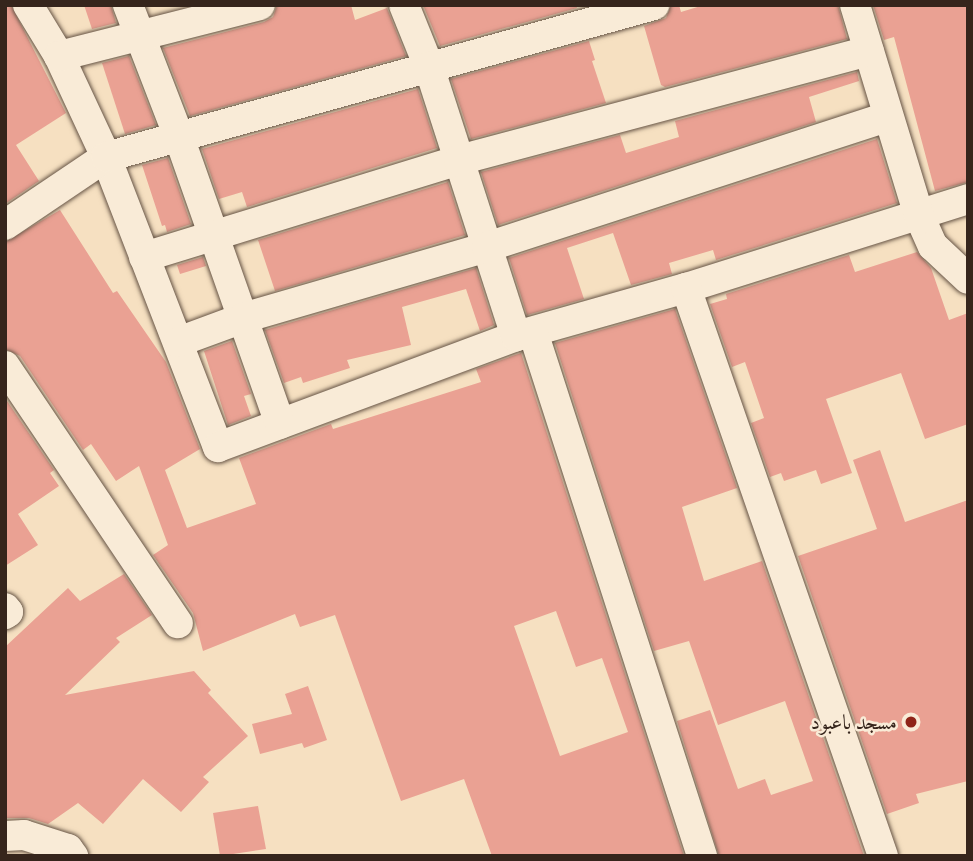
<!DOCTYPE html>
<meta charset="utf-8">
<style>
body{margin:0}
#map{position:relative;width:973px;height:861px;overflow:hidden;background:#f6e0c1;font-family:"Gentium Book Plus",Amiri,serif}
div>[style]{position:absolute}
[style*='--x']{left:calc(var(--x)*1px);top:calc(var(--y)*1px);width:calc(var(--w)*1px);rotate:calc(var(--a)*1deg)}
.building>*{inset:0;background:#eaa193}
.roads{filter:drop-shadow(0 0 2px #665445) drop-shadow(0 0 2px #665445)}
.street>*{height:30px;margin:-15px;padding:0 15px;transform-origin:15px;border-radius:15px;background:#f9ebd7}
.dots>*{width:19px;height:19px;translate:-50% -50%;box-sizing:border-box;border:4px solid #f9ebd7;border-radius:50%}
span{translate:-50% -50%;white-space:nowrap;text-align:center;line-height:1.15;-webkit-text-stroke:5px #f9ebd7;paint-order:stroke}
.poi-label{font-size:21px;color:#36251c}
.right{translate:-100% -50%;text-align:right}
.frame{position:absolute;inset:0;border:7px solid #36251c;pointer-events:none}
</style>
<div id="map">
<div class="building">
<i style="clip-path:polygon(5px 5px,11px 5px,66px 113px,16px 145px,39px 181px,5px 204px)"></i>
<i style="clip-path:polygon(84px 5px,111px 5px,116px 23px,92px 29px)"></i>
<i style="clip-path:polygon(277px 5px,351px 5px,355px 20px,387px 8px,406px 56px,190px 116px,163px 48px,264px 22px,273px 17px)"></i>
<i style="clip-path:polygon(423px 5px,576px 5px,577px 8px,440px 46px)"></i>
<i style="clip-path:polygon(671px 5px,679px 5px,681px 12px,704px 5px,838px 5px,847px 39px,665px 87px,661px 85px,644px 26px,666px 18px)"></i>
<i style="clip-path:polygon(873px 5px,968px 5px,968px 182px,935px 191px,894px 37px,884px 40px)"></i>
<i style="clip-path:polygon(589px 41px,595px 60px,592px 61px,606px 103px,471px 139px,451px 79px)"></i>
<i style="clip-path:polygon(129px 56px,156px 125px,125px 134px,102px 63px)"></i>
<i style="clip-path:polygon(857px 72px,859px 81px,809px 97px,816px 122px,498px 225px,481px 172px,620px 135px,626px 153px,679px 137px,675px 121px)"></i>
<i style="clip-path:polygon(418px 89px,437px 148px,247px 207px,242px 192px,219px 199px,202px 149px)"></i>
<i style="clip-path:polygon(877px 139px,897px 203px,716px 260px,713px 250px,669px 263px,672px 274px,631px 285px,613px 233px,567px 248px,584px 299px,527px 315px,509px 258px)"></i>
<i style="clip-path:polygon(168px 158px,191px 224px,167px 232px,165px 225px,162px 226px,142px 165px)"></i>
<i style="clip-path:polygon(448px 182px,465px 235px,275px 291px,258px 240px)"></i>
<i style="clip-path:polygon(evenodd,60px 210px,113px 293px,117px 291px,166px 362px,200px 449px,165px 470px,187px 528px,256px 504px,239px 458px,331px 424px,333px 429px,481px 382px,476px 369px,521px 353px,684px 856px,492px 856px,464px 779px,401px 801px,335px 615px,300px 627px,295px 614px,203px 651px,193px 613px,153px 555px,168px 545px,139px 466px,116px 481px,91px 444px,83px 450px,20px 356px,5px 349px,5px 242px,60px 210px,556px 611px,576px 667px,602px 658px,628px 732px,560px 756px,514px 626px,556px 611px)"></i>
<i style="clip-path:polygon(917px 252px,931px 268px,949px 320px,968px 313px,968px 424px,925px 439px,901px 373px,826px 399px,852px 473px,821px 484px,816px 470px,784px 481px,781px 473px,770px 477px,751px 423px,764px 418px,745px 362px,732px 367px,710px 304px,727px 299px,726px 294px,849px 255px,855px 272px)"></i>
<i style="clip-path:polygon(203px 257px,206px 266px,180px 274px,177px 265px)"></i>
<i style="clip-path:polygon(476px 268px,494px 325px,480px 331px,466px 289px,402px 307px,411px 345px,347px 360px,350px 368px,303px 383px,301px 377px,284px 383px,265px 330px)"></i>
<i style="clip-path:polygon(675px 309px,737px 488px,682px 507px,704px 581px,762px 561px,864px 856px,719px 856px,677px 721px,710px 710px,738px 789px,765px 779px,771px 795px,813px 781px,785px 701px,718px 725px,689px 641px,654px 651px,555px 343px)"></i>
<i style="clip-path:polygon(232px 341px,251px 394px,244px 396px,251px 416px,228px 425px,204px 351px)"></i>
<i style="clip-path:polygon(5px 398px,54px 470px,50px 473px,59px 486px,18px 514px,38px 545px,5px 566px)"></i>
<i style="clip-path:polygon(880px 450px,905px 522px,968px 500px,968px 781px,916px 794px,919px 803px,887px 814px,798px 556px,877px 529px,853px 460px)"></i>
<i style="clip-path:polygon(124px 574px,152px 615px,116px 638px,120px 642px,65px 695px,194px 671px,211px 690px,208px 693px,248px 736px,203px 777px,209px 782px,181px 812px,143px 779px,103px 824px,78px 803px,48px 824px,29px 818px,5px 818px,5px 647px,68px 588px,80px 601px)"></i>
<i style="clip-path:polygon(308px 686px,327px 740px,304px 748px,302px 743px,260px 754px,252px 724px,292px 714px,285px 694px)"></i>
<i style="clip-path:polygon(258px 806px,266px 849px,220px 856px,213px 813px)"></i>
</div>
<div class="roads">
<div class="street">
<i style="--x:28;--y:5;--w:60;--a:58.7"></i>
<i style="--x:59;--y:56;--w:111;--a:65"></i>
<i style="--x:106;--y:157;--w:311;--a:68.9"></i>
<i style="--x:218;--y:447;--w:318;--a:-20.4"></i>
<i style="--x:516;--y:336;--w:177;--a:-15.8"></i>
<i style="--x:686;--y:288;--w:296;--a:-17.5"></i>
<i style="--x:128;--y:5;--w:142;--a:68.9"></i>
<i style="--x:179;--y:137;--w:304;--a:70.6"></i>
<i style="--x:404;--y:5;--w:67;--a:68"></i>
<i style="--x:429;--y:67;--w:283;--a:72.1"></i>
<i style="--x:855;--y:5;--w:217;--a:73.1"></i>
<i style="--x:918;--y:213;--w:36;--a:66"></i>
<i style="--x:933;--y:246;--w:48;--a:43.3"></i>
<i style="--x:59;--y:56;--w:207;--a:-14.2"></i>
<i style="--x:5;--y:225;--w:122;--a:-34"></i>
<i style="--x:106;--y:157;--w:569;--a:-15.5"></i>
<i style="--x:144;--y:257;--w:330;--a:-17.1"></i>
<i style="--x:459;--y:160;--w:424;--a:-14.9"></i>
<i style="--x:686;--y:288;--w:601;--a:70.87"></i>
<i style="--x:533;--y:332;--w:551;--a:72.12"></i>
<i style="--x:178;--y:342;--w:69;--a:-20.3"></i>
<i style="--x:243;--y:318;--w:254;--a:-16.2"></i>
<i style="--x:487;--y:247;--w:422;--a:-18"></i>
<i style="--x:5;--y:366;--w:310;--a:56.1"></i>
<i style="--x:5;--y:608;--w:5;--a:53"></i>
<i style="--x:8;--y:612;--w:4;--a:146"></i>
<i style="--x:5;--y:836;--w:19;--a:-3"></i>
<i style="--x:24;--y:835;--w:46;--a:17.7"></i>
<i style="--x:68;--y:849;--w:9;--a:54"></i>
</div>
</div>
<div class="dots">
<i style="left:911px;top:722px;background:#8f2418"></i>
</div>
<div class="poi-label">
<span class="right" style="left:897px;top:722px">مسجد باعبود</span>
</div>
<div class="frame"></div>
</div>
